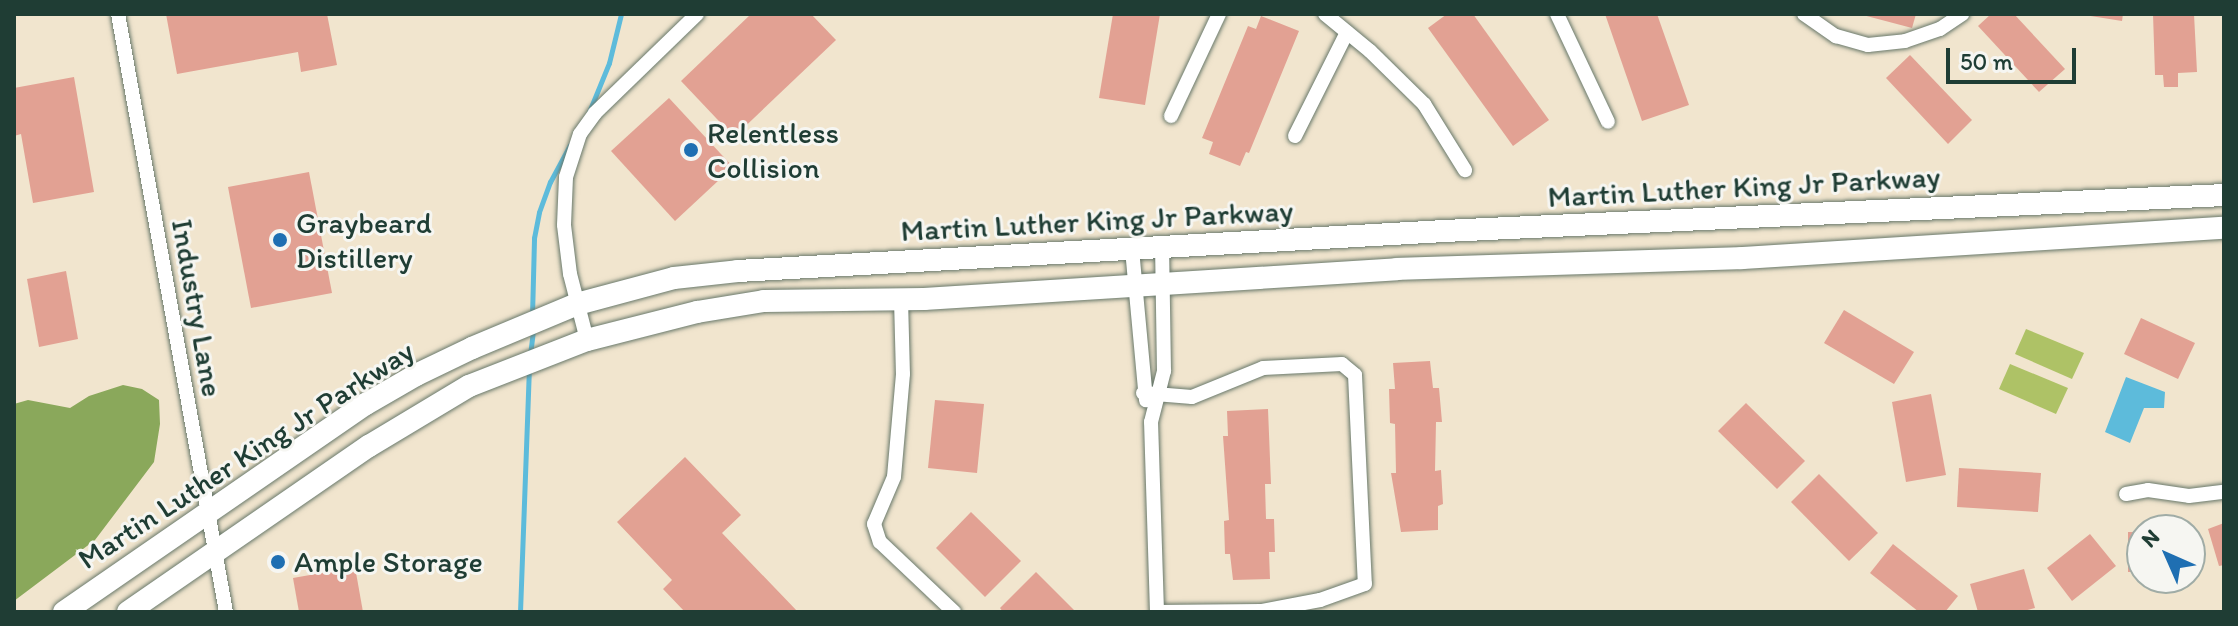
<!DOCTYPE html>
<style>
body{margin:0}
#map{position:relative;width:2238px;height:626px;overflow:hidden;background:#f1e5ce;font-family:Itim,sans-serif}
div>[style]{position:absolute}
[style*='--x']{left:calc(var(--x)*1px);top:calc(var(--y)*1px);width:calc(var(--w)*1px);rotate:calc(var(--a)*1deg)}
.green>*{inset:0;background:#aec266}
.forest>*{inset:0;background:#8aa85b}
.water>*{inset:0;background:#5dbbdb}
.stream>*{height:5px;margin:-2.5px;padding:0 2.5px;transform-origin:2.5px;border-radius:2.5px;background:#5dbbdb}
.building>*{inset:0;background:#e2a193}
.roads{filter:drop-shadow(0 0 2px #68786a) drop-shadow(0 0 2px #68786a)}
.street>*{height:14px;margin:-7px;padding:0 7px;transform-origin:7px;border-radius:7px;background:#fff}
.primary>*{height:22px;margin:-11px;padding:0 11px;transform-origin:11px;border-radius:11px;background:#fff}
.dots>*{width:22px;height:22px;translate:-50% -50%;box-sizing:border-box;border:4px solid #f6f6f2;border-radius:50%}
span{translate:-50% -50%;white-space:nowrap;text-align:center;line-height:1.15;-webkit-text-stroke:6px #f6f6f2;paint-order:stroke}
.poi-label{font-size:30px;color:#1f3d34}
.left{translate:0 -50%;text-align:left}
.street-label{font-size:30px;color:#1f3d34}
.frame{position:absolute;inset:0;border:16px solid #1f3d34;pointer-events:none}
.north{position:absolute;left:2126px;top:514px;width:80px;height:80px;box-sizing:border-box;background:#f6f6f2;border:2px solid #a0aca6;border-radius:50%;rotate:315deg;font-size:22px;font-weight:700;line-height:32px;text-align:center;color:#1f3d34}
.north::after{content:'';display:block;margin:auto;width:28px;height:36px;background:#1f6fb2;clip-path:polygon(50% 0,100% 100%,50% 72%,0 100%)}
.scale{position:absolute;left:1946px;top:48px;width:130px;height:36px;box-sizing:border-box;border:4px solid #1f3d34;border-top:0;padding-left:10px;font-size:24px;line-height:28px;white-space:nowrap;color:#1f3d34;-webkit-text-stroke:6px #f6f6f2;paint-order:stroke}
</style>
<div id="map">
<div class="green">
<i style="clip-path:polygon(2026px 329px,2084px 353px,2072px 379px,2015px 354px)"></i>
<i style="clip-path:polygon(2010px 364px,2068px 388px,2056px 414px,1999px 389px)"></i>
</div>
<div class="forest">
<i style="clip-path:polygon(123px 385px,142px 389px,159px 400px,160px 424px,154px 462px,95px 540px,14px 601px,14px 404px,28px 400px,70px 408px,89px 396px)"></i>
</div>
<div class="water">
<i style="clip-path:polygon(2126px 377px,2165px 392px,2164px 408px,2144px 408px,2130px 443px,2105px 432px)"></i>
</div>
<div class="stream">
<i style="--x:589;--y:112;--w:53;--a:-67.8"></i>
<i style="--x:609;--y:63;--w:50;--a:-76.2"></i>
<i style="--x:532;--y:316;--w:78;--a:-88.5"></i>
<i style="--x:534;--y:238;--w:26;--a:-79"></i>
<i style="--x:539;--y:212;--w:32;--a:-70"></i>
<i style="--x:550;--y:182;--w:42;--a:-61.6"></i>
<i style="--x:530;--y:355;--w:25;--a:-83"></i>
<i style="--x:520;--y:612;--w:243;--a:-87.9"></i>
</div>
<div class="building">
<i style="clip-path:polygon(166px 14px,327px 14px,337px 65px,301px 72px,298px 52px,177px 74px)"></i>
<i style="clip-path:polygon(751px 14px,811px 14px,836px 40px,734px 137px,681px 81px)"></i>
<i style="clip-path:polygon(1113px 14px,1160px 14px,1145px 105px,1099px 98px)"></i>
<i style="clip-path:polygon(1447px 14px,1473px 14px,1549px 120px,1513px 146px,1428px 28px)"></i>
<i style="clip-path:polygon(1605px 14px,1657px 14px,1689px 105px,1642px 121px)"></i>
<i style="clip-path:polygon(1859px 14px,1916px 14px,1912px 28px)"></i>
<i style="clip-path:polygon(1991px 14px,2014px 14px,2065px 69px,2039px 92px,1978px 26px)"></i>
<i style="clip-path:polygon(2078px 14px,2123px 14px,2122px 21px)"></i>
<i style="clip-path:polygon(2153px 14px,2194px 14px,2197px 72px,2178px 73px,2178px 87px,2164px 87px,2163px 75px,2155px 75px)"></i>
<i style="clip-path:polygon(1261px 16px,1299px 31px,1249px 153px,1246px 152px,1240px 166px,1209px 154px,1213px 142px,1202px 138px,1248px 26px,1256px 29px)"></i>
<i style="clip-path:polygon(1910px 55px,1972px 120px,1948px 144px,1886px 78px)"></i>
<i style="clip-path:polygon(74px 77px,94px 192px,33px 203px,21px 134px,14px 136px,14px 88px)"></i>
<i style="clip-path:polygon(669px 98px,733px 167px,675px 221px,611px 151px)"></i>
<i style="clip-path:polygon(309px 172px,332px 293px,251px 308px,228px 187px)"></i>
<i style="clip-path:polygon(66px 271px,78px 339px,39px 347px,27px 279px)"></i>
<i style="clip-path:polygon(1844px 310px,1914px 352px,1894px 384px,1824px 343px)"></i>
<i style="clip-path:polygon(2141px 318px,2195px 343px,2178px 379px,2124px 354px)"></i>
<i style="clip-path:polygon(1430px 361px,1433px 388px,1439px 388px,1442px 422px,1436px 422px,1435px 471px,1441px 470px,1443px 504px,1438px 506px,1438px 530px,1401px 532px,1391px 473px,1396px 473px,1395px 424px,1390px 423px,1389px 389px,1395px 389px,1393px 363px)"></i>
<i style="clip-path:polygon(1931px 394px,1946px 475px,1906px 482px,1892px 402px)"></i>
<i style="clip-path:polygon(935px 400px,984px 404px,977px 473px,928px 468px)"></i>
<i style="clip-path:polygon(1746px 403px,1805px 461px,1777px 489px,1718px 431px)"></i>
<i style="clip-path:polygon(1268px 409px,1271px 484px,1265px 484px,1266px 519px,1274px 519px,1275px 552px,1269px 552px,1270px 579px,1233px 580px,1230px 554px,1225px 554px,1224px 521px,1229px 520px,1223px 436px,1228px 436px,1227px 411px)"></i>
<i style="clip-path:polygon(685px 457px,741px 515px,722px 533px,798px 612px,685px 612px,663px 589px,672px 580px,617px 522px)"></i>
<i style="clip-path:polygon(1959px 468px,2041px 473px,2038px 512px,1957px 507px)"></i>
<i style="clip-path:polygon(1819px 474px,1878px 533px,1849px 561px,1791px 502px)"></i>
<i style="clip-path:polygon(971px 512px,1021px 561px,985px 597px,936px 548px)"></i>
<i style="clip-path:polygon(2224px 523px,2224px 565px,2219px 566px,2208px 529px)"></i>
<i style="clip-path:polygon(2128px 532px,2142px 532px,2142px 572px,2128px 572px)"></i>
<i style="clip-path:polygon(2090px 534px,2116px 566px,2072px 601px,2047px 568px)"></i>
<i style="clip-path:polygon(1893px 544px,1958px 596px,1945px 612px,1919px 612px,1870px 573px)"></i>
<i style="clip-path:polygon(355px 567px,363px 612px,299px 612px,293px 578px)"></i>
<i style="clip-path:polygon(2024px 569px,2035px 608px,2020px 612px,1978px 612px,1970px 584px)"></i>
<i style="clip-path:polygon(1036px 572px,1076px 612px,1003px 612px,1000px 608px)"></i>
</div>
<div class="roads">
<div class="street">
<i style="--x:118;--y:14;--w:608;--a:79.76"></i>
<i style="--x:1325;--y:14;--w:58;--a:39.4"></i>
<i style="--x:1370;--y:51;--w:76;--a:44.5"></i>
<i style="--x:1424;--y:104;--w:78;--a:58.2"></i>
<i style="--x:1557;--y:14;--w:119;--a:64.7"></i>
<i style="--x:1804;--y:14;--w:39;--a:35"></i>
<i style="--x:1836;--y:36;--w:33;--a:16"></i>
<i style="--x:1868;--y:45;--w:37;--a:-6"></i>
<i style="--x:1905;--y:41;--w:37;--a:-19"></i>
<i style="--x:1940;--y:29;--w:27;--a:-34"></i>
<i style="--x:1171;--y:116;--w:113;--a:-64.8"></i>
<i style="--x:1295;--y:136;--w:116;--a:-63.4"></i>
<i style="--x:1132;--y:249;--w:152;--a:84.7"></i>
<i style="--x:901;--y:299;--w:75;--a:88.5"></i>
<i style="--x:903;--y:374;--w:103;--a:95"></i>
<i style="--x:894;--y:477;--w:51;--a:113.1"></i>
<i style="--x:874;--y:524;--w:19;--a:72"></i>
<i style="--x:880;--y:542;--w:102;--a:43.4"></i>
<i style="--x:587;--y:340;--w:68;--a:-104.4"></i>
<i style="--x:570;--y:274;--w:49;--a:-97"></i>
<i style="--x:564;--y:225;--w:48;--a:-87.6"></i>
<i style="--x:566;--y:177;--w:45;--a:-72"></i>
<i style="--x:580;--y:134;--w:26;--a:-54"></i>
<i style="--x:595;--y:113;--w:142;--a:-44.1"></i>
<i style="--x:1143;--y:393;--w:49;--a:4.7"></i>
<i style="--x:1192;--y:397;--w:77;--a:-22.2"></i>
<i style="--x:1263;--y:368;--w:79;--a:-2.9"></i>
<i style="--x:1342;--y:364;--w:17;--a:40"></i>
<i style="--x:1355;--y:375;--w:209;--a:87.3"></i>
<i style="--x:1365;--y:584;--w:48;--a:160.4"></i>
<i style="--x:1320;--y:600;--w:60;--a:169.4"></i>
<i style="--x:1261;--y:611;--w:104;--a:179.4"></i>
<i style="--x:2126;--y:494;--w:22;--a:-10"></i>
<i style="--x:2148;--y:490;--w:41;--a:8.3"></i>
<i style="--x:2189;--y:496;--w:35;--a:-7"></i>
<i style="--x:1157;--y:612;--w:190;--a:-91.8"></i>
<i style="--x:1151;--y:422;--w:53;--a:-75.7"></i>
<i style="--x:1164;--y:371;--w:123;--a:-90.9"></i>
</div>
<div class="primary">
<i style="--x:64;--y:612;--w:367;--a:-34.6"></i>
<i style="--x:366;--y:404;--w:58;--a:-30.1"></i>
<i style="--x:416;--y:375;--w:62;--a:-25.7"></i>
<i style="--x:472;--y:348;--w:114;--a:-22.7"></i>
<i style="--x:577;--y:304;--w:100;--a:-15"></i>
<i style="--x:674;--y:278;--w:64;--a:-6.2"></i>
<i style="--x:738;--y:271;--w:707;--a:-3.24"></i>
<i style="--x:1444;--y:231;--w:781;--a:-2.64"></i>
<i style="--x:128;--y:612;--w:293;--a:-34.6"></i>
<i style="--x:369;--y:446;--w:117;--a:-31"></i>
<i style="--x:469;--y:386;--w:127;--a:-21.3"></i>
<i style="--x:587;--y:340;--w:114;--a:-14.3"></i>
<i style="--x:697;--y:312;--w:68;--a:-9.3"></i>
<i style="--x:764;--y:301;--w:160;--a:-0.7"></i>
<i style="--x:924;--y:299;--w:474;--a:-3.6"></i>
<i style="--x:1397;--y:269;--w:345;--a:-1.8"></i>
<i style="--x:1742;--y:258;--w:483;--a:-3.6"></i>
</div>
</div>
<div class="dots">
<i style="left:691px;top:150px;background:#1f6fb2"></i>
<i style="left:280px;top:240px;background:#1f6fb2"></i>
<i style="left:278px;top:562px;background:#1f6fb2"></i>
</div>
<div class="poi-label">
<span class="left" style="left:707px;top:150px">Relentless<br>Collision</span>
<span class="left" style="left:296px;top:240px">Graybeard<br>Distillery</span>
<span class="left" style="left:294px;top:562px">Ample Storage</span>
</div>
<div class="street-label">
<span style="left:1744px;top:187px;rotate:-3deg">Martin Luther King Jr Parkway</span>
<span style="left:1097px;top:221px;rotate:-3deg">Martin Luther King Jr Parkway</span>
<span style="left:197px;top:308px;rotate:80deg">Industry Lane</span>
<span style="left:246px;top:455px;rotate:-33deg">Martin Luther King Jr Parkway</span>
</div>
<div class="frame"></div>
<div class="north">N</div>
<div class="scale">50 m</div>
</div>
